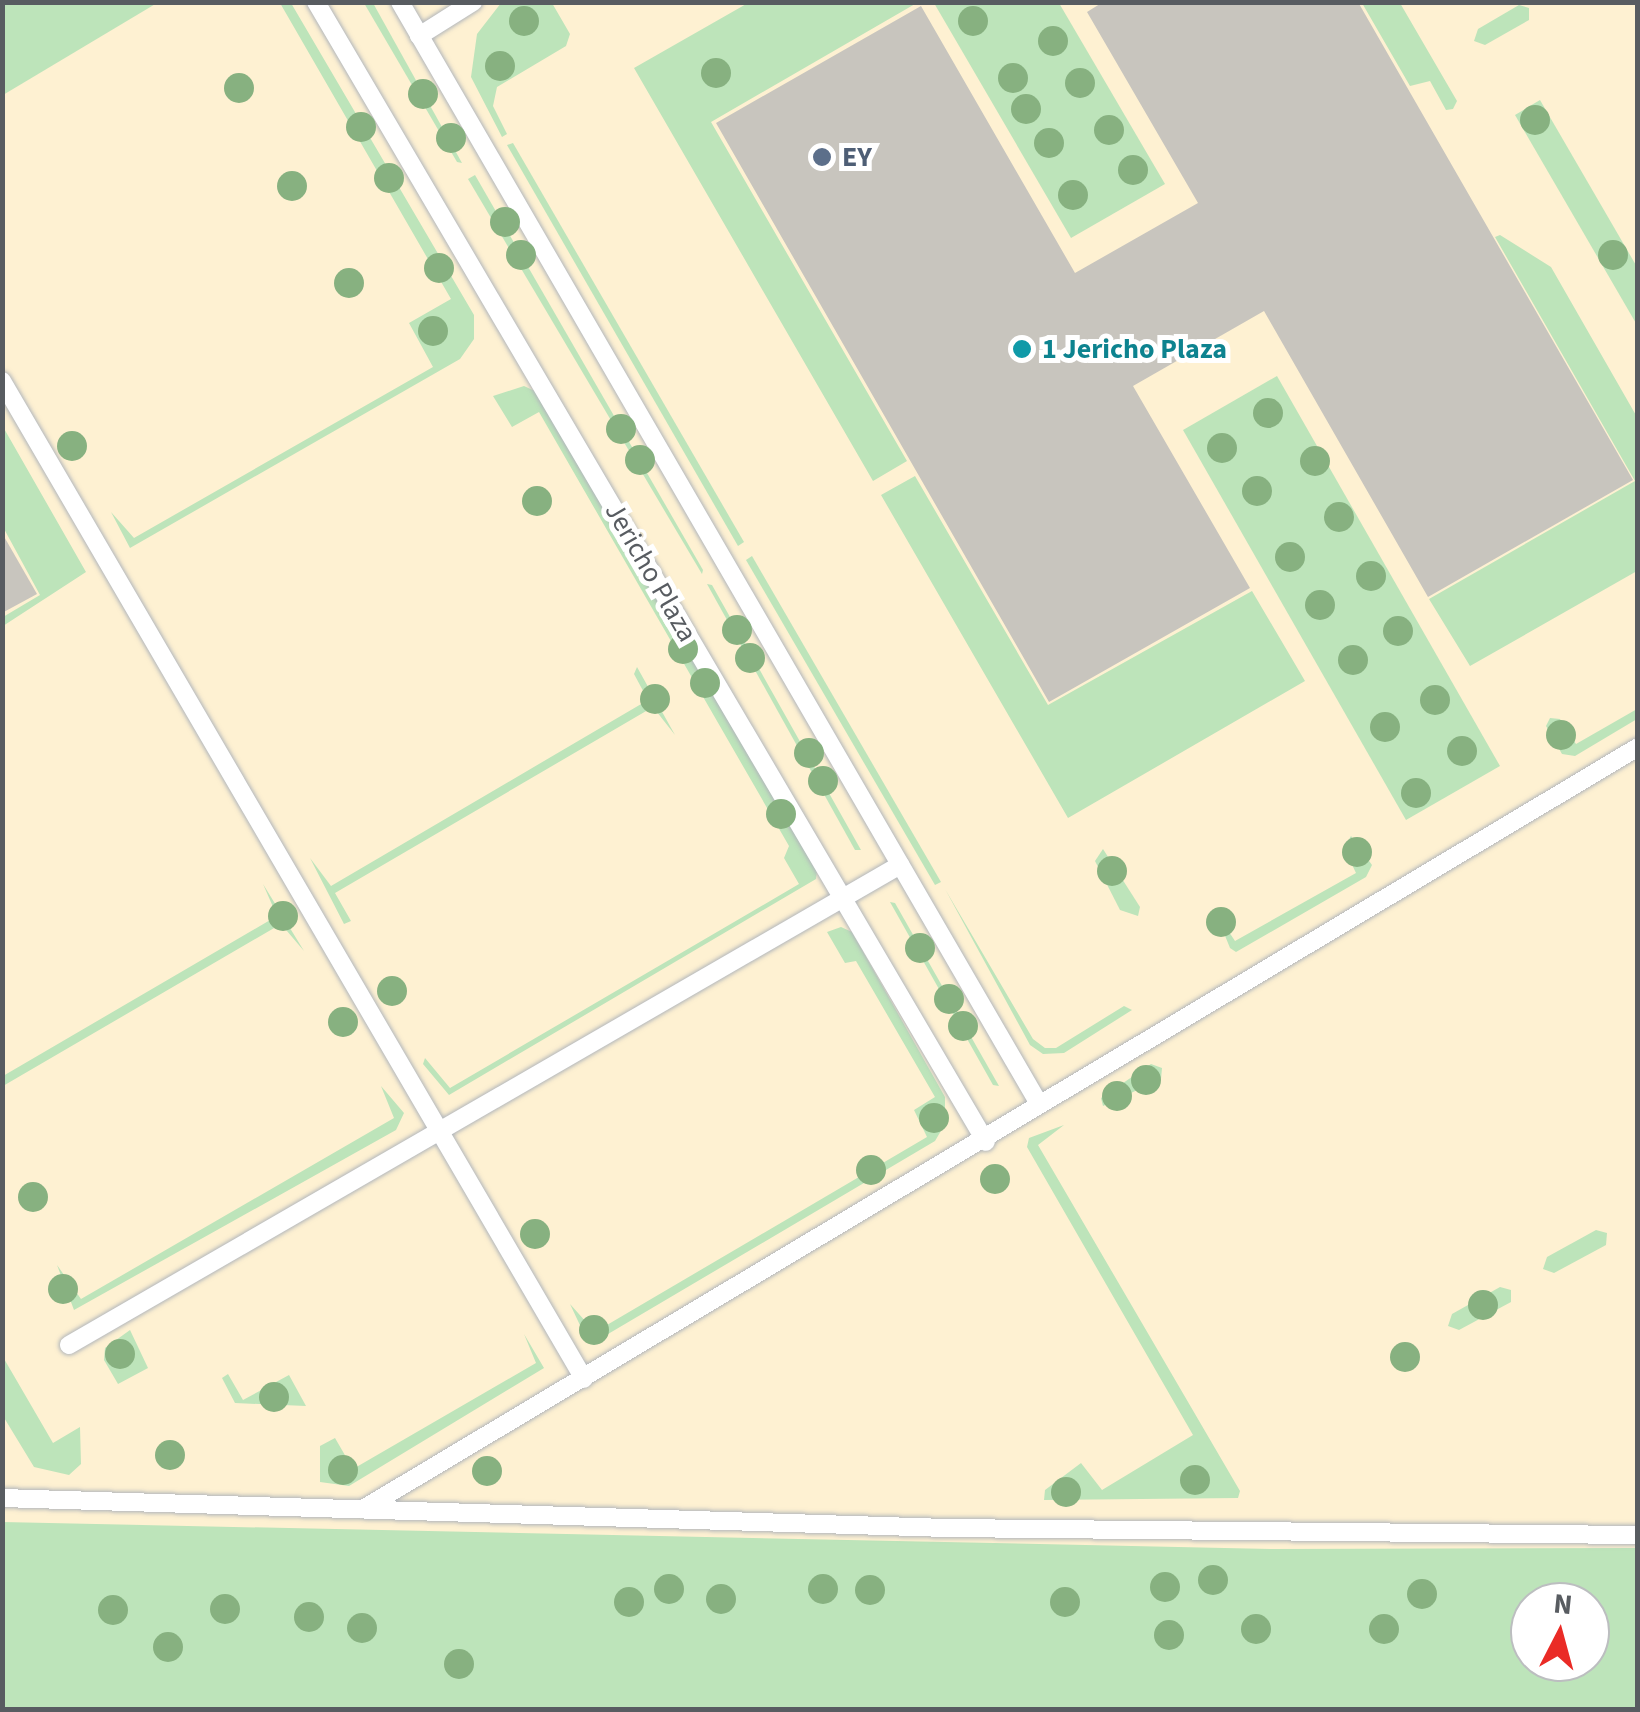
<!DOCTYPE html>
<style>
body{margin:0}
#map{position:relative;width:1640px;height:1712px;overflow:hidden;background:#ece8df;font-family:"Source Sans 3",sans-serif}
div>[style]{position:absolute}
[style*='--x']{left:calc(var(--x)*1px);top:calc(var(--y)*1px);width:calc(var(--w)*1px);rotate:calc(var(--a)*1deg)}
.commercial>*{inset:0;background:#fef1d2}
.green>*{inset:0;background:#bde4ba}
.building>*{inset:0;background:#c8c5be}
.roads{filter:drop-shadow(0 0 2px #b2b6bb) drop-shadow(0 0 2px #b2b6bb)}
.service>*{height:18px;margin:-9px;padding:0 9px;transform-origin:9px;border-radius:9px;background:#fff}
.trees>*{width:30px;height:30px;margin:-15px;border-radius:50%;background:#87b180}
.dots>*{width:28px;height:28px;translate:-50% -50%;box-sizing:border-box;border:5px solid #fff;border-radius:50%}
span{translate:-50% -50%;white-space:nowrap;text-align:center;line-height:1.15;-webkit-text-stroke:10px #fff;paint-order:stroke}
.service-label{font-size:28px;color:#4e5e75;font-weight:700}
.left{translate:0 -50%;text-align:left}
.culture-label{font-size:28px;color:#0d838f;font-weight:700}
.street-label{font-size:28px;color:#585c61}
.frame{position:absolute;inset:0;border:5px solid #585c61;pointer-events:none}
.north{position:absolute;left:1510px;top:1582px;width:100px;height:100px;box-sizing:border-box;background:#fff;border:2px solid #bcbec0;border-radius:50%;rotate:6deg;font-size:28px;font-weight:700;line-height:40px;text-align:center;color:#585c61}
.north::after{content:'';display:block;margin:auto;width:35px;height:45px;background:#ea2b26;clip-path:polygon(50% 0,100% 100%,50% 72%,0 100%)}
</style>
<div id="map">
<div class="commercial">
<i style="clip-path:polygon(evenodd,3px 3px,1637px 3px,1637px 1709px,3px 1710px,3px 3px,1530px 1602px,1590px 1602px,1590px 1662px,1530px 1662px,1530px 1602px)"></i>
</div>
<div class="green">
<i style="clip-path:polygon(3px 2px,157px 2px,157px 3px,3px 95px)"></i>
<i style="clip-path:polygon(280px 3px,291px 3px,474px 315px,474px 339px,460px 359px,130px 548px,111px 512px,134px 538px,433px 367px,409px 323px,451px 299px)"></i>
<i style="clip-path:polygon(364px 3px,373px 3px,462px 163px,457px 162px)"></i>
<i style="clip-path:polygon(501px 3px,552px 3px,570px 34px,566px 46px,497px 87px,493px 106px,507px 134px,502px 137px,471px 77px,477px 34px)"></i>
<i style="clip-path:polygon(748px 3px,915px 4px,711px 122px,907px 461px,873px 481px,634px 68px)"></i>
<i style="clip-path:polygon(934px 3px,1059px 3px,1165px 184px,1071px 238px)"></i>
<i style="clip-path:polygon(1362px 3px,1400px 3px,1457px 101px,1453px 109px,1446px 110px,1430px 81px,1410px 86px)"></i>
<i style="clip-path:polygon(1519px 5px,1529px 8px,1529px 20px,1485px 45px,1474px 41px,1478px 29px)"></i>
<i style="clip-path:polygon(1540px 100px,1637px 267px,1637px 325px,1515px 115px)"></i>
<i style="clip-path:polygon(513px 143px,744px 542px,738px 546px,507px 145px)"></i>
<i style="clip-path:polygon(475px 175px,703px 570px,702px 574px,468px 179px)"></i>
<i style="clip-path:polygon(1500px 235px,1551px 267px,1637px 417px,1637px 571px,1470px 666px,1429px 599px,1635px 481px,1495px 237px)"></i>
<i style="clip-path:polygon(1277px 376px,1500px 766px,1406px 820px,1183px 430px)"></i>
<i style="clip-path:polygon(524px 386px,539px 393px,817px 870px,816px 879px,449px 1095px,423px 1064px,425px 1058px,450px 1088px,799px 884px,784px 858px,789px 846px,539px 412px,512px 427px,493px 396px)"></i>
<i style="clip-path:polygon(2px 425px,86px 572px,3px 626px,3px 617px,40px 595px,3px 527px)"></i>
<i style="clip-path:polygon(915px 476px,1048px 705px,1252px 591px,1305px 681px,1068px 818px,881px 495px)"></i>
<i style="clip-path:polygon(752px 556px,941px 882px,935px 885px,746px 560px)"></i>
<i style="clip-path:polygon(707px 584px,712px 585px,861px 850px,855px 850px)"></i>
<i style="clip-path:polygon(637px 667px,675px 735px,653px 707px,335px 893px,351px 921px,344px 924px,310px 858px,331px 886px,648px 700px,634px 674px)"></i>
<i style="clip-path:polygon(1637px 709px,1637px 719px,1575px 756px,1562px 754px,1546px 726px,1550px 718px,1560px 719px,1576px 744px)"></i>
<i style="clip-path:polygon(1351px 836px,1372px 865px,1366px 877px,1236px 952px,1230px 948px,1215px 911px,1235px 941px,1356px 873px,1344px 848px)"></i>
<i style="clip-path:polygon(1103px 849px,1140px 907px,1138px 916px,1120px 910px,1095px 861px)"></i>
<i style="clip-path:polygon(263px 884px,304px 951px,281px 924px,3px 1086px,3px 1076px,277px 916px)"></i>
<i style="clip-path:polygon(945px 889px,1033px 1039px,1045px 1048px,1056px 1048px,1124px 1006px,1132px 1010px,1064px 1053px,1043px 1054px,1030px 1045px)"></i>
<i style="clip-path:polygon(890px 902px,895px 903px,999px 1086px,993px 1085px)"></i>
<i style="clip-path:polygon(841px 927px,852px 932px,945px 1097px,945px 1124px,935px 1141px,603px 1337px,586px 1338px,570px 1304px,595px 1332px,927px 1137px,914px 1110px,935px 1097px,856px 961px,845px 963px,827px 932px)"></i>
<i style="clip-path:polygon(1151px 1064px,1162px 1068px,1161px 1079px,1103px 1106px,1101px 1098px)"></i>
<i style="clip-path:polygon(381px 1086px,404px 1113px,396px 1130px,74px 1310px,57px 1265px,81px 1299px,394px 1118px)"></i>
<i style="clip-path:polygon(1064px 1125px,1038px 1145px,1240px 1491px,1238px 1498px,1044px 1500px,1045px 1490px,1081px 1463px,1102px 1490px,1193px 1435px,1027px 1147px,1029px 1138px)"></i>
<i style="clip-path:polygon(1596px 1230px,1607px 1233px,1606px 1245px,1554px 1273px,1543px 1269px,1547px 1257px)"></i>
<i style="clip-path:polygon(1500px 1287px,1511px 1290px,1511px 1302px,1459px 1330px,1448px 1326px,1452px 1314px)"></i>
<i style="clip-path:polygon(130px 1330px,148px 1368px,118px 1384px,104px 1360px,105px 1348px)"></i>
<i style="clip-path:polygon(524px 1334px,544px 1368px,349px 1486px,320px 1482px,320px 1446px,335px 1438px,353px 1469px,536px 1363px)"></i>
<i style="clip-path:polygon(3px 1357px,53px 1443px,80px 1427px,81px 1464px,69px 1475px,34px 1467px,3px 1416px)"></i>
<i style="clip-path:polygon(228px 1374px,243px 1400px,289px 1375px,306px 1406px,235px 1403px,222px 1378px)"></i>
<i style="clip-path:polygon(evenodd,2px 1522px,1271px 1549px,1637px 1548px,1637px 1709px,3px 1709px,2px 1522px,1530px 1602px,1590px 1602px,1590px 1662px,1530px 1662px,1530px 1602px)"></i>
</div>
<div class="building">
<i style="clip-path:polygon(1103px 2px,1358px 2px,1633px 480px,1428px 597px,1264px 311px,1133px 386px,1250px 588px,1049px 702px,716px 123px,921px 6px,1075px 273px,1198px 203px,1087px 12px)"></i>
<i style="clip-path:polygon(2px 533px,37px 594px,2px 613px)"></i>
</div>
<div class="roads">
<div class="service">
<i style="--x:316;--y:2;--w:1322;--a:59.56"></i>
<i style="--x:400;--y:2;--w:1274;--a:59.89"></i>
<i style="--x:419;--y:36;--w:64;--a:-32.2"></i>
<i style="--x:2;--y:381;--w:1155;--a:59.75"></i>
<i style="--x:69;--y:1345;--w:960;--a:-30.01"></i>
<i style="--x:2;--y:1498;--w:943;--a:1.82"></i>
<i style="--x:945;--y:1528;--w:693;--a:0.58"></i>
<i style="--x:363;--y:1509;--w:1485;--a:-30.86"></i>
</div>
</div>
<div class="trees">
<i style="left:524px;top:21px"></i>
<i style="left:973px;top:21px"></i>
<i style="left:1053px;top:41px"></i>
<i style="left:500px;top:66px"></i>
<i style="left:716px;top:73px"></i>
<i style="left:1013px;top:78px"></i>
<i style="left:1080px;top:83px"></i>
<i style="left:239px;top:88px"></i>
<i style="left:423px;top:94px"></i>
<i style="left:1026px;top:109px"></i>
<i style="left:1535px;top:120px"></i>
<i style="left:361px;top:127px"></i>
<i style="left:1109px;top:130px"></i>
<i style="left:451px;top:138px"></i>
<i style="left:1049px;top:143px"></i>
<i style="left:1133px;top:170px"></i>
<i style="left:389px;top:178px"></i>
<i style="left:292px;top:186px"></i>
<i style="left:1073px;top:195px"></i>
<i style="left:505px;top:222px"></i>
<i style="left:521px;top:255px"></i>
<i style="left:1613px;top:255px"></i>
<i style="left:439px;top:268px"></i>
<i style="left:349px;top:283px"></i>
<i style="left:433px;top:331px"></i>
<i style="left:1268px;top:413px"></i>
<i style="left:621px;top:429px"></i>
<i style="left:72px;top:446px"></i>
<i style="left:1222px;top:448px"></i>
<i style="left:640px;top:460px"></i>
<i style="left:1315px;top:461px"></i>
<i style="left:1257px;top:491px"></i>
<i style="left:537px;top:501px"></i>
<i style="left:1339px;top:517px"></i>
<i style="left:1290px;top:557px"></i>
<i style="left:1371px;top:576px"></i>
<i style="left:1320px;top:605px"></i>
<i style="left:737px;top:630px"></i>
<i style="left:1398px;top:631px"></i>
<i style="left:683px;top:649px"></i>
<i style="left:750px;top:658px"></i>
<i style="left:1353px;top:660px"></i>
<i style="left:705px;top:683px"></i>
<i style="left:655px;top:699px"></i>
<i style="left:1435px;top:700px"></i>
<i style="left:1385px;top:727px"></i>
<i style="left:1561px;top:735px"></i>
<i style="left:1462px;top:751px"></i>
<i style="left:809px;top:753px"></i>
<i style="left:823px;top:781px"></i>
<i style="left:1416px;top:793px"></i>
<i style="left:781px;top:814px"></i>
<i style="left:1357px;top:852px"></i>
<i style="left:1112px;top:871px"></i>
<i style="left:283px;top:916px"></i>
<i style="left:1221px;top:922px"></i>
<i style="left:920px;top:948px"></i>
<i style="left:392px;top:991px"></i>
<i style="left:949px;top:999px"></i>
<i style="left:343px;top:1022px"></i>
<i style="left:963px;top:1026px"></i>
<i style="left:1146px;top:1080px"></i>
<i style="left:1117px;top:1096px"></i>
<i style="left:934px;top:1118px"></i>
<i style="left:871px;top:1170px"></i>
<i style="left:995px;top:1179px"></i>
<i style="left:33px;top:1197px"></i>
<i style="left:535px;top:1234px"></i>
<i style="left:63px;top:1289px"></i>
<i style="left:1483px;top:1305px"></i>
<i style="left:594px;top:1330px"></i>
<i style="left:120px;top:1354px"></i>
<i style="left:1405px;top:1357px"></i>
<i style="left:274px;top:1397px"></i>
<i style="left:170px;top:1455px"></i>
<i style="left:343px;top:1470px"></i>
<i style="left:487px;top:1471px"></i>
<i style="left:1195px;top:1480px"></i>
<i style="left:1066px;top:1492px"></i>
<i style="left:1213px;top:1580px"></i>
<i style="left:1165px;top:1587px"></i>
<i style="left:669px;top:1589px"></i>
<i style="left:823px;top:1589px"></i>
<i style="left:870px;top:1590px"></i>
<i style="left:1422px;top:1594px"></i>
<i style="left:721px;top:1599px"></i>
<i style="left:629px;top:1602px"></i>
<i style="left:1065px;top:1602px"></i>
<i style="left:225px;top:1609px"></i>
<i style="left:113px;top:1610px"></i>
<i style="left:309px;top:1617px"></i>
<i style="left:362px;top:1628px"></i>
<i style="left:1256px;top:1629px"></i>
<i style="left:1384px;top:1629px"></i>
<i style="left:1169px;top:1635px"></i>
<i style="left:168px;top:1647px"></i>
<i style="left:459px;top:1664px"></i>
</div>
<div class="dots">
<i style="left:822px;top:157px;background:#5c6f8a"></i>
<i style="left:1022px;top:349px;background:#0f9aa8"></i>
</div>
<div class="service-label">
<span class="left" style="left:842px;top:157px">EY</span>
</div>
<div class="culture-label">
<span class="left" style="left:1042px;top:349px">1 Jericho Plaza</span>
</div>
<div class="street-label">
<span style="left:651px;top:572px;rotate:60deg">Jericho Plaza</span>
</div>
<div class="frame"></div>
<div class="north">N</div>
</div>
